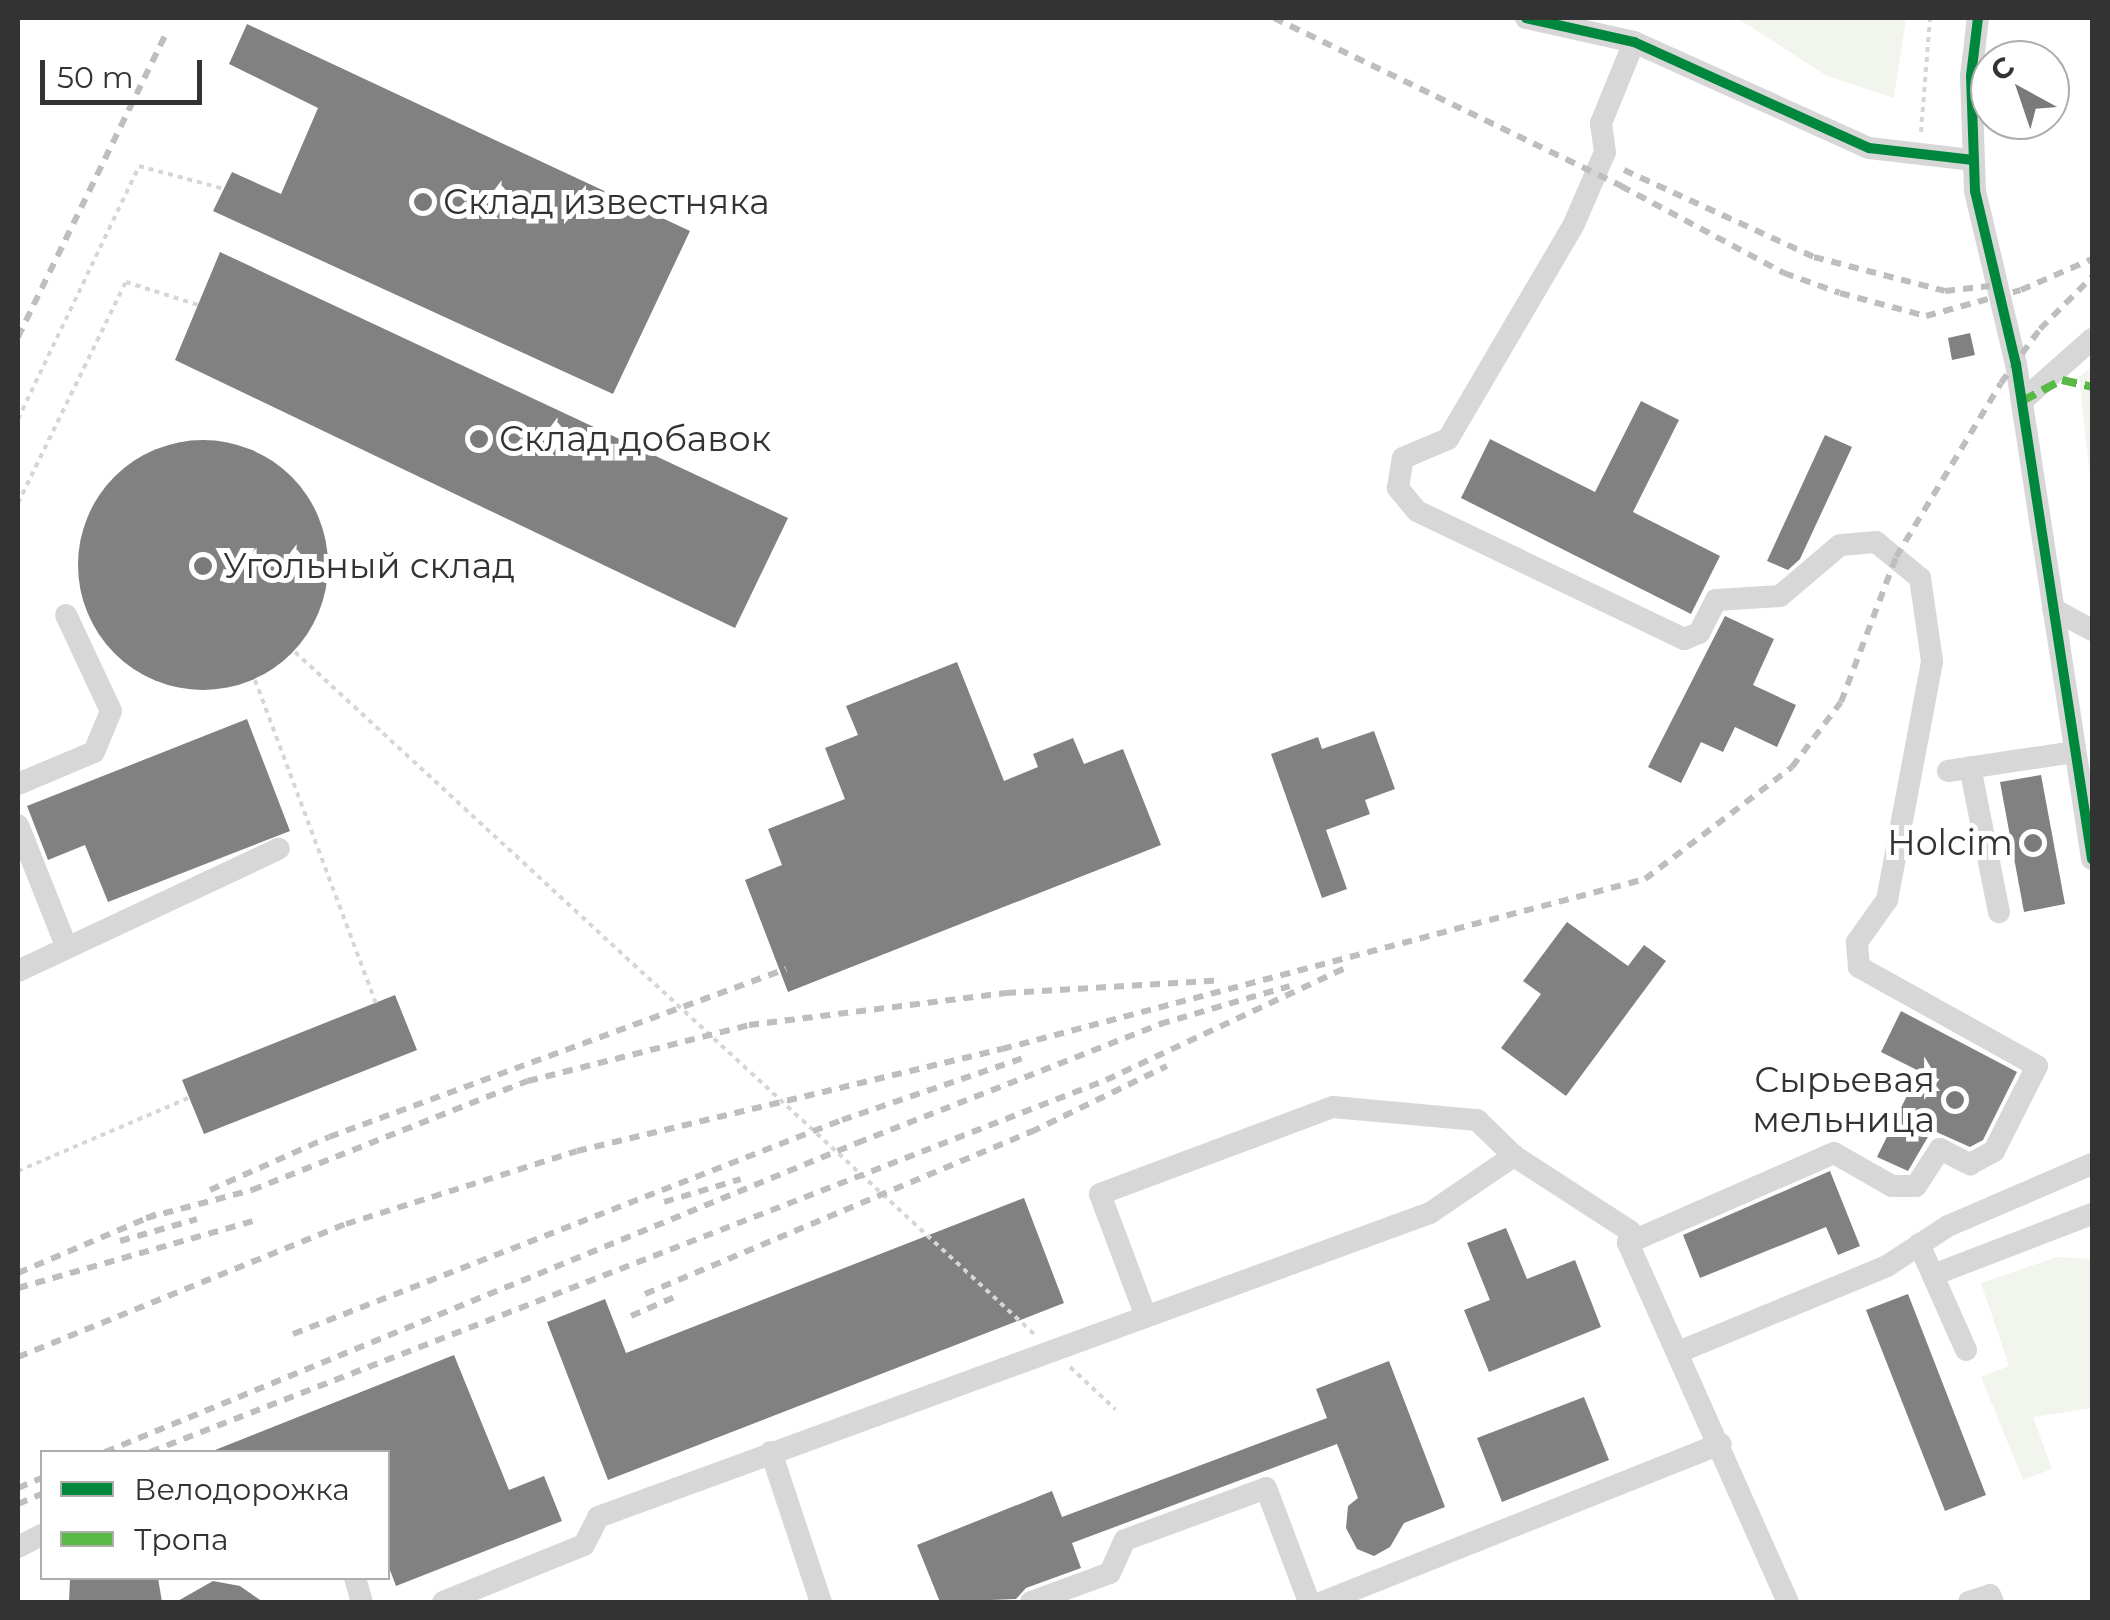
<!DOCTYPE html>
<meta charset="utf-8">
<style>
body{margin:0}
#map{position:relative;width:2110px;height:1620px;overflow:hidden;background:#fff;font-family:Montserrat,sans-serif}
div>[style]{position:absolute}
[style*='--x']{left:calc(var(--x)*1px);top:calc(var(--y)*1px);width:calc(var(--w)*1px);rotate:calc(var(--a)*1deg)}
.green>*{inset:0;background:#f1f5ed}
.building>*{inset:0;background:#818181}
.round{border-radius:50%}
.path>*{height:4px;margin-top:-2px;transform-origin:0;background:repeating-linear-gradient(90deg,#d6d6d6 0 5px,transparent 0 10px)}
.minor>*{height:22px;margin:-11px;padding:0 11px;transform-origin:11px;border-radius:11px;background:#d7d7d7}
.rail>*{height:6px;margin-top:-3px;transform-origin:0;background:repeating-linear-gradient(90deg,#bebebe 0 10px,transparent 0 18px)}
.quiet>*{height:8px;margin-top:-4px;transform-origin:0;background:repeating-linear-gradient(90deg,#58b947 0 15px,transparent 0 23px)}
.cycleway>*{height:10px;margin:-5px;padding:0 5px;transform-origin:5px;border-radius:5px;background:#00873e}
.dots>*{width:28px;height:28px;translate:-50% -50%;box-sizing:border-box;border:5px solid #fff;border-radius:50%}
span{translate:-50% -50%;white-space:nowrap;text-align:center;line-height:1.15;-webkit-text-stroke:10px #fff;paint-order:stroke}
.poi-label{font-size:35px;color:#333}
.left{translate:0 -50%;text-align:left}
.right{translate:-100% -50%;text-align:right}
.frame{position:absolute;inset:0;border:20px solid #333;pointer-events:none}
.legend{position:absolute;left:40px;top:1450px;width:350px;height:130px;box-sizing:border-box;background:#fff;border:2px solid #adadad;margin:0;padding:12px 18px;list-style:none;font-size:30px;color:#333}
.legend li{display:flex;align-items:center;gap:20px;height:50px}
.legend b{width:50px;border:2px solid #adadad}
.north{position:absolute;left:1970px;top:40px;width:100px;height:100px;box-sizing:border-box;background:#fff;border:2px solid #adadad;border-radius:50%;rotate:320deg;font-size:28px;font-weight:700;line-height:40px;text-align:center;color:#333}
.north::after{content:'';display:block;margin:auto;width:35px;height:45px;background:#7a7a7a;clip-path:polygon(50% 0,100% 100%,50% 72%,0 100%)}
.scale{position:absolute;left:40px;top:60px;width:162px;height:45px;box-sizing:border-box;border:5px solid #333;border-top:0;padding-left:12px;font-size:30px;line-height:35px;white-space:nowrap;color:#333;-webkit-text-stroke:8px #fff;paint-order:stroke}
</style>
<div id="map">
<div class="green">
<i style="clip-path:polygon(1737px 18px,1906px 18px,1894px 98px,1827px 76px)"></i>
<i style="clip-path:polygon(2092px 367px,2092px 496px,2079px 377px)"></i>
<i style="clip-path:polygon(2057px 1257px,2092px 1259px,2092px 1408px,2033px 1417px,2052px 1469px,2023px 1480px,1981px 1377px,2009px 1366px,1981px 1283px)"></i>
</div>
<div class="building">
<i style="clip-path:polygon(247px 24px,690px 231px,613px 394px,213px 211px,232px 172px,281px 194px,318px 108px,229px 64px)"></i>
<i style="clip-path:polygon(220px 252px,788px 518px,735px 628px,175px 360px)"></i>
<i style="clip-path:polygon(1970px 333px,1975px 355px,1952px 360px,1948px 338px)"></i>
<i style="clip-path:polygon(1641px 401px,1679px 420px,1633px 512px,1720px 556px,1691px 614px,1461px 498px,1490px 439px,1595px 492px)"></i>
<i style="clip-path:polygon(1825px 435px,1852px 447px,1800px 559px,1788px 570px,1767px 561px)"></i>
<i class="round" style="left:78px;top:440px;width:250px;height:250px"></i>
<i style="clip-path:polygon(1725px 616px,1774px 639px,1753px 685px,1796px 705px,1777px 747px,1735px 727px,1723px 752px,1701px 742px,1681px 783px,1648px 767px)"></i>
<i style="clip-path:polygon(957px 662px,1004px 781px,1038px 767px,1033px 754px,1073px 738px,1084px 764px,1123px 749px,1161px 845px,788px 992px,745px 880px,782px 865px,768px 829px,845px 799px,825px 748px,858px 735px,846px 706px)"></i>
<i style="clip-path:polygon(247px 719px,290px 831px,108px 902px,85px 845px,48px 860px,27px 806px)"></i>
<i style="clip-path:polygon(1374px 731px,1395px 789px,1365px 800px,1370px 814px,1326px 830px,1347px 889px,1322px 898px,1271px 754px,1318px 737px,1322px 749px)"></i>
<i style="clip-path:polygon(2041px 775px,2065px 904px,2024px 912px,2000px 782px)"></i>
<i style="clip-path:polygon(1567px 922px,1628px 966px,1644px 945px,1666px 961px,1566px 1096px,1501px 1048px,1541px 994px,1523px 981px)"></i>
<i style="clip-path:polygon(395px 995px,417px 1050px,204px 1134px,182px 1080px)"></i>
<i style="clip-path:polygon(1901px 1011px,2017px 1072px,1983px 1140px,1970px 1147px,1932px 1130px,1908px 1171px,1877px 1157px,1919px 1071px,1881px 1052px)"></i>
<i style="clip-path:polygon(1830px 1171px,1860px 1246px,1838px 1255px,1826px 1227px,1700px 1278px,1683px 1235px)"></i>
<i style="clip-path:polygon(1024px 1198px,1064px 1303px,608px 1480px,547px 1322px,605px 1299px,626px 1353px)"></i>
<i style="clip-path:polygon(1506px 1228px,1527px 1279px,1575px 1260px,1601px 1327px,1489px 1372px,1464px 1310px,1490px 1300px,1467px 1243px)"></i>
<i style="clip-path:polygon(1908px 1294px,1986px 1495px,1945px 1511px,1866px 1310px)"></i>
<i style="clip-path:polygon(454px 1355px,509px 1490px,544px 1476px,562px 1521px,396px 1586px,388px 1565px,388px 1452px,210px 1452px)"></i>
<i style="clip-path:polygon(1389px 1361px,1445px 1507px,1404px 1523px,1390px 1547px,1374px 1556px,1357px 1549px,1346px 1528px,1348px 1506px,1358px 1498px,1337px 1444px,1072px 1543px,1081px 1568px,1026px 1588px,1016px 1599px,940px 1602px,917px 1545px,1052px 1491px,1062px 1517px,1327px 1418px,1316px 1389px)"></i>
<i style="clip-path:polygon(1584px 1397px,1609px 1460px,1502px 1502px,1477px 1438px)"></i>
<i style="clip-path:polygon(70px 1578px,158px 1578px,162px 1602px,69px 1602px)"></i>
<i style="clip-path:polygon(213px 1581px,240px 1586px,263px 1602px,176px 1602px)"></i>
</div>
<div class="path">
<i style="--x:1921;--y:132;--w:114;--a:-85.5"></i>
<i style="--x:18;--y:419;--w:280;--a:-64.4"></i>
<i style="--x:139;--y:166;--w:88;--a:15.1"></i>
<i style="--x:18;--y:503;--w:246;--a:-64"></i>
<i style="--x:126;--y:282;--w:76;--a:17.7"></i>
<i style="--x:295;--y:652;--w:1006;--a:42.7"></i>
<i style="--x:255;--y:680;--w:345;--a:69.5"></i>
<i style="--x:18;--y:1171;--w:185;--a:-23.2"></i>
<i style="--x:1070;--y:1367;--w:62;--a:43"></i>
<i style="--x:18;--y:1600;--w:2;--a:63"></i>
</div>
<div class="minor">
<i style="--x:1526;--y:18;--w:111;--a:12.5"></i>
<i style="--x:1634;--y:42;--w:258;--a:24.3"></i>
<i style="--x:1869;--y:148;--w:105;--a:6.6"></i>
<i style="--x:1978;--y:18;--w:58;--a:96.9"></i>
<i style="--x:1971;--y:76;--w:115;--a:88"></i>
<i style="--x:1975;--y:191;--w:178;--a:76.7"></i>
<i style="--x:2016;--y:364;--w:501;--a:81.27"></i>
<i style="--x:2022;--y:401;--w:94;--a:-41.5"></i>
<i style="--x:2053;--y:609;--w:44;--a:28.3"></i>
<i style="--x:1970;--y:767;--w:148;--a:78.7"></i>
<i style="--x:1948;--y:771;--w:127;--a:-8.6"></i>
<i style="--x:18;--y:784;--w:82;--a:-22.8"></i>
<i style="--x:94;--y:752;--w:44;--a:-67.5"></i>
<i style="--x:111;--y:711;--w:106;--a:-115.1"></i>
<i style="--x:18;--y:825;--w:132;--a:68.3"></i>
<i style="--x:18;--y:971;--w:288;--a:-25.1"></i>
<i style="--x:1628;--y:1243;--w:225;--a:-23.6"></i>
<i style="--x:1834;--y:1153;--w:67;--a:29.6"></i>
<i style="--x:1892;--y:1186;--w:24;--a:0"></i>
<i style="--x:1916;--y:1186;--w:44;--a:-57"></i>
<i style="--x:1940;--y:1149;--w:34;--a:27"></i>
<i style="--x:1970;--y:1164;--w:27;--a:-28"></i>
<i style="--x:1994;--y:1151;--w:95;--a:-63.2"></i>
<i style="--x:2037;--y:1066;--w:204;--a:-150.9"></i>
<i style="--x:1859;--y:967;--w:25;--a:-95"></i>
<i style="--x:1857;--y:942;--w:52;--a:-54.5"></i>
<i style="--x:1887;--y:900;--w:243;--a:-79.3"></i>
<i style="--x:1932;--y:661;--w:84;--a:-98.2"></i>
<i style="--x:1920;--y:578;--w:57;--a:-140.7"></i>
<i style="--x:1876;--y:542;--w:36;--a:175"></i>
<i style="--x:1840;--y:545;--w:79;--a:139.6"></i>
<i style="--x:1780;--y:596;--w:64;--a:176.4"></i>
<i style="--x:1716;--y:600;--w:37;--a:117"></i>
<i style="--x:1699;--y:633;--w:16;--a:158"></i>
<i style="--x:1684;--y:639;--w:296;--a:-154.4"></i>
<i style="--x:1417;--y:511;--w:30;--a:-130"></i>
<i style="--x:1398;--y:488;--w:30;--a:-81"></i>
<i style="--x:1403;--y:458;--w:49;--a:-22.9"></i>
<i style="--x:1448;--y:439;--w:249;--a:-59.6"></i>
<i style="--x:1574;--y:224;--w:78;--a:-66.7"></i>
<i style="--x:1605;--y:152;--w:29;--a:-98"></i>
<i style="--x:1601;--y:123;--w:87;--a:-67.8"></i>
<i style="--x:1919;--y:1244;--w:116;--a:66.1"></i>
<i style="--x:1933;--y:1275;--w:170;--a:-21"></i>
<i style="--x:1145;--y:1314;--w:128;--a:-110.6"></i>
<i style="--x:1100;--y:1194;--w:249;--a:-20.5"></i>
<i style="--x:1333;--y:1107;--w:145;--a:5.2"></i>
<i style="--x:1477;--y:1120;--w:52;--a:44.2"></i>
<i style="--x:1681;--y:1351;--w:223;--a:-22.4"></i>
<i style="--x:1887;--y:1266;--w:73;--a:-33.3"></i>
<i style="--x:1948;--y:1226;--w:157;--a:-23.3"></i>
<i style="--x:771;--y:1452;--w:158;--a:71.6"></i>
<i style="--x:18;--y:1547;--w:27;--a:-27"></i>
<i style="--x:355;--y:1578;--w:25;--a:74"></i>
<i style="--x:443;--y:1602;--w:152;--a:-22"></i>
<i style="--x:584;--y:1545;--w:31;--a:-63"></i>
<i style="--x:598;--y:1517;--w:886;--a:-20.07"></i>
<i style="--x:1430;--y:1213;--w:102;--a:-34.2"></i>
<i style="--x:1514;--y:1156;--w:138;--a:32.9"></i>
<i style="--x:1630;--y:1231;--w:12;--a:99"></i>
<i style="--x:1628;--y:1243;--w:393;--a:66"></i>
<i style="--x:1031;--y:1602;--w:84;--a:-20.2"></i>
<i style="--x:1110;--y:1573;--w:36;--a:-66"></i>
<i style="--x:1125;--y:1540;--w:150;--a:-20.2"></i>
<i style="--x:1266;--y:1488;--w:122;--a:69.3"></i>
<i style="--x:1323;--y:1602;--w:428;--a:-21.7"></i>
<i style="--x:1969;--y:1602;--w:22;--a:-18"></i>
<i style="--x:1990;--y:1595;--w:8;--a:67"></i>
</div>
<div class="rail">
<i style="--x:1274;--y:18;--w:386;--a:25.8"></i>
<i style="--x:1621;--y:186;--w:185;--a:28.1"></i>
<i style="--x:1784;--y:273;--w:59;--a:19.7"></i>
<i style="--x:1840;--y:293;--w:89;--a:15"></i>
<i style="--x:1926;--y:316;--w:98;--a:-15.3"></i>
<i style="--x:2021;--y:290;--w:77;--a:-23.6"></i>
<i style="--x:1624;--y:170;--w:209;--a:24.6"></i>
<i style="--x:1814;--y:257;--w:135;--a:14.5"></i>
<i style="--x:1945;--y:291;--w:45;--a:-6.3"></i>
<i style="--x:18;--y:337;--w:337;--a:-64"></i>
<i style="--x:210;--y:1190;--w:130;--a:-24"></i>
<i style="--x:329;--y:1137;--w:487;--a:-20.2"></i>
<i style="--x:664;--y:1202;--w:80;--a:-16.6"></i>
<i style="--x:146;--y:1218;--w:110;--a:-14.8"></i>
<i style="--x:252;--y:1190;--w:297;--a:-21.6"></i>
<i style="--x:528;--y:1081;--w:228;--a:-14.2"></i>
<i style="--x:749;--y:1025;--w:259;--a:-7.1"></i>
<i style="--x:1006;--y:993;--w:216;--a:-3.4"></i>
<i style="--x:120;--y:1241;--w:80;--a:-15.9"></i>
<i style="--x:18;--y:1273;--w:150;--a:-23.1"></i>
<i style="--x:18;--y:1288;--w:244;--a:-15.9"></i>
<i style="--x:645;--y:1294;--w:419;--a:-22.8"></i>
<i style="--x:1031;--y:1132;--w:151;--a:-25.9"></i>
<i style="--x:631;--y:1316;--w:50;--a:-23.5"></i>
<i style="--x:293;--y:1334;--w:589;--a:-21.3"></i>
<i style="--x:842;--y:1120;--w:198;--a:-18.9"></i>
<i style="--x:18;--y:1357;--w:354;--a:-22.1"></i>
<i style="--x:346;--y:1224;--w:242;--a:-17.5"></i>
<i style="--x:577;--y:1151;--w:437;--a:-13.5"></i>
<i style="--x:1002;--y:1049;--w:665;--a:-14.81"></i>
<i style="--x:1645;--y:879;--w:185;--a:-37.3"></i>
<i style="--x:1792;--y:767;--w:81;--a:-53"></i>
<i style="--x:1841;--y:702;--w:155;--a:-69.2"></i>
<i style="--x:1896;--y:557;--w:203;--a:-58.9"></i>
<i style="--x:2001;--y:383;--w:67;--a:-54.2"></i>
<i style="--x:2040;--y:329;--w:74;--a:-45"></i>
<i style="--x:105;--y:1452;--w:813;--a:-22.34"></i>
<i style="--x:857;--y:1143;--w:326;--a:-21.4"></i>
<i style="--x:1160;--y:1024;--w:135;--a:-16.3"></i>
<i style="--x:150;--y:1452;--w:1026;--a:-21.26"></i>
<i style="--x:1106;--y:1080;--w:266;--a:-25.1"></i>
<i style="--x:18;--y:1488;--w:26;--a:-23"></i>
<i style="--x:18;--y:1504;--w:26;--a:-23"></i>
</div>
<div class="quiet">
<i style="--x:2022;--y:401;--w:45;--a:-27.7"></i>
<i style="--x:2062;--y:380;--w:31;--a:13"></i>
</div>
<div class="cycleway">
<i style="--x:1526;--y:18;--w:111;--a:12.5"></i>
<i style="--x:1634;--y:42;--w:258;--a:24.3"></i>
<i style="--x:1869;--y:148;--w:105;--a:6.6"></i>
<i style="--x:1978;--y:18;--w:58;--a:96.9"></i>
<i style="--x:1971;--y:76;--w:115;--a:88"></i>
<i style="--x:1975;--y:191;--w:178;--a:76.7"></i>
<i style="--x:2016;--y:364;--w:501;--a:81.27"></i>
</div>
<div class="dots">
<i style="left:423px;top:202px;background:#7a7a7a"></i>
<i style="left:479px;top:439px;background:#7a7a7a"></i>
<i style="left:203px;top:566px;background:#7a7a7a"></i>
<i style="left:2033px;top:843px;background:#7a7a7a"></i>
<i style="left:1955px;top:1100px;background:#7a7a7a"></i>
</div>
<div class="poi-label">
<span class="left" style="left:443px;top:202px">Склад известняка</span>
<span class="left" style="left:499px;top:439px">Склад добавок</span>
<span class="left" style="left:223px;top:566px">Угольный склад</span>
<span class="right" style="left:2013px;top:843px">Holcim</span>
<span class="right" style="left:1935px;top:1100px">Сырьевая<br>мельница</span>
</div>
<div class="frame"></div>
<ul class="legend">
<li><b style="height:12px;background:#00873e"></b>Велодорожка</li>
<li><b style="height:12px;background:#58b947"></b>Тропа</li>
</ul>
<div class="north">С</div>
<div class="scale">50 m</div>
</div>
